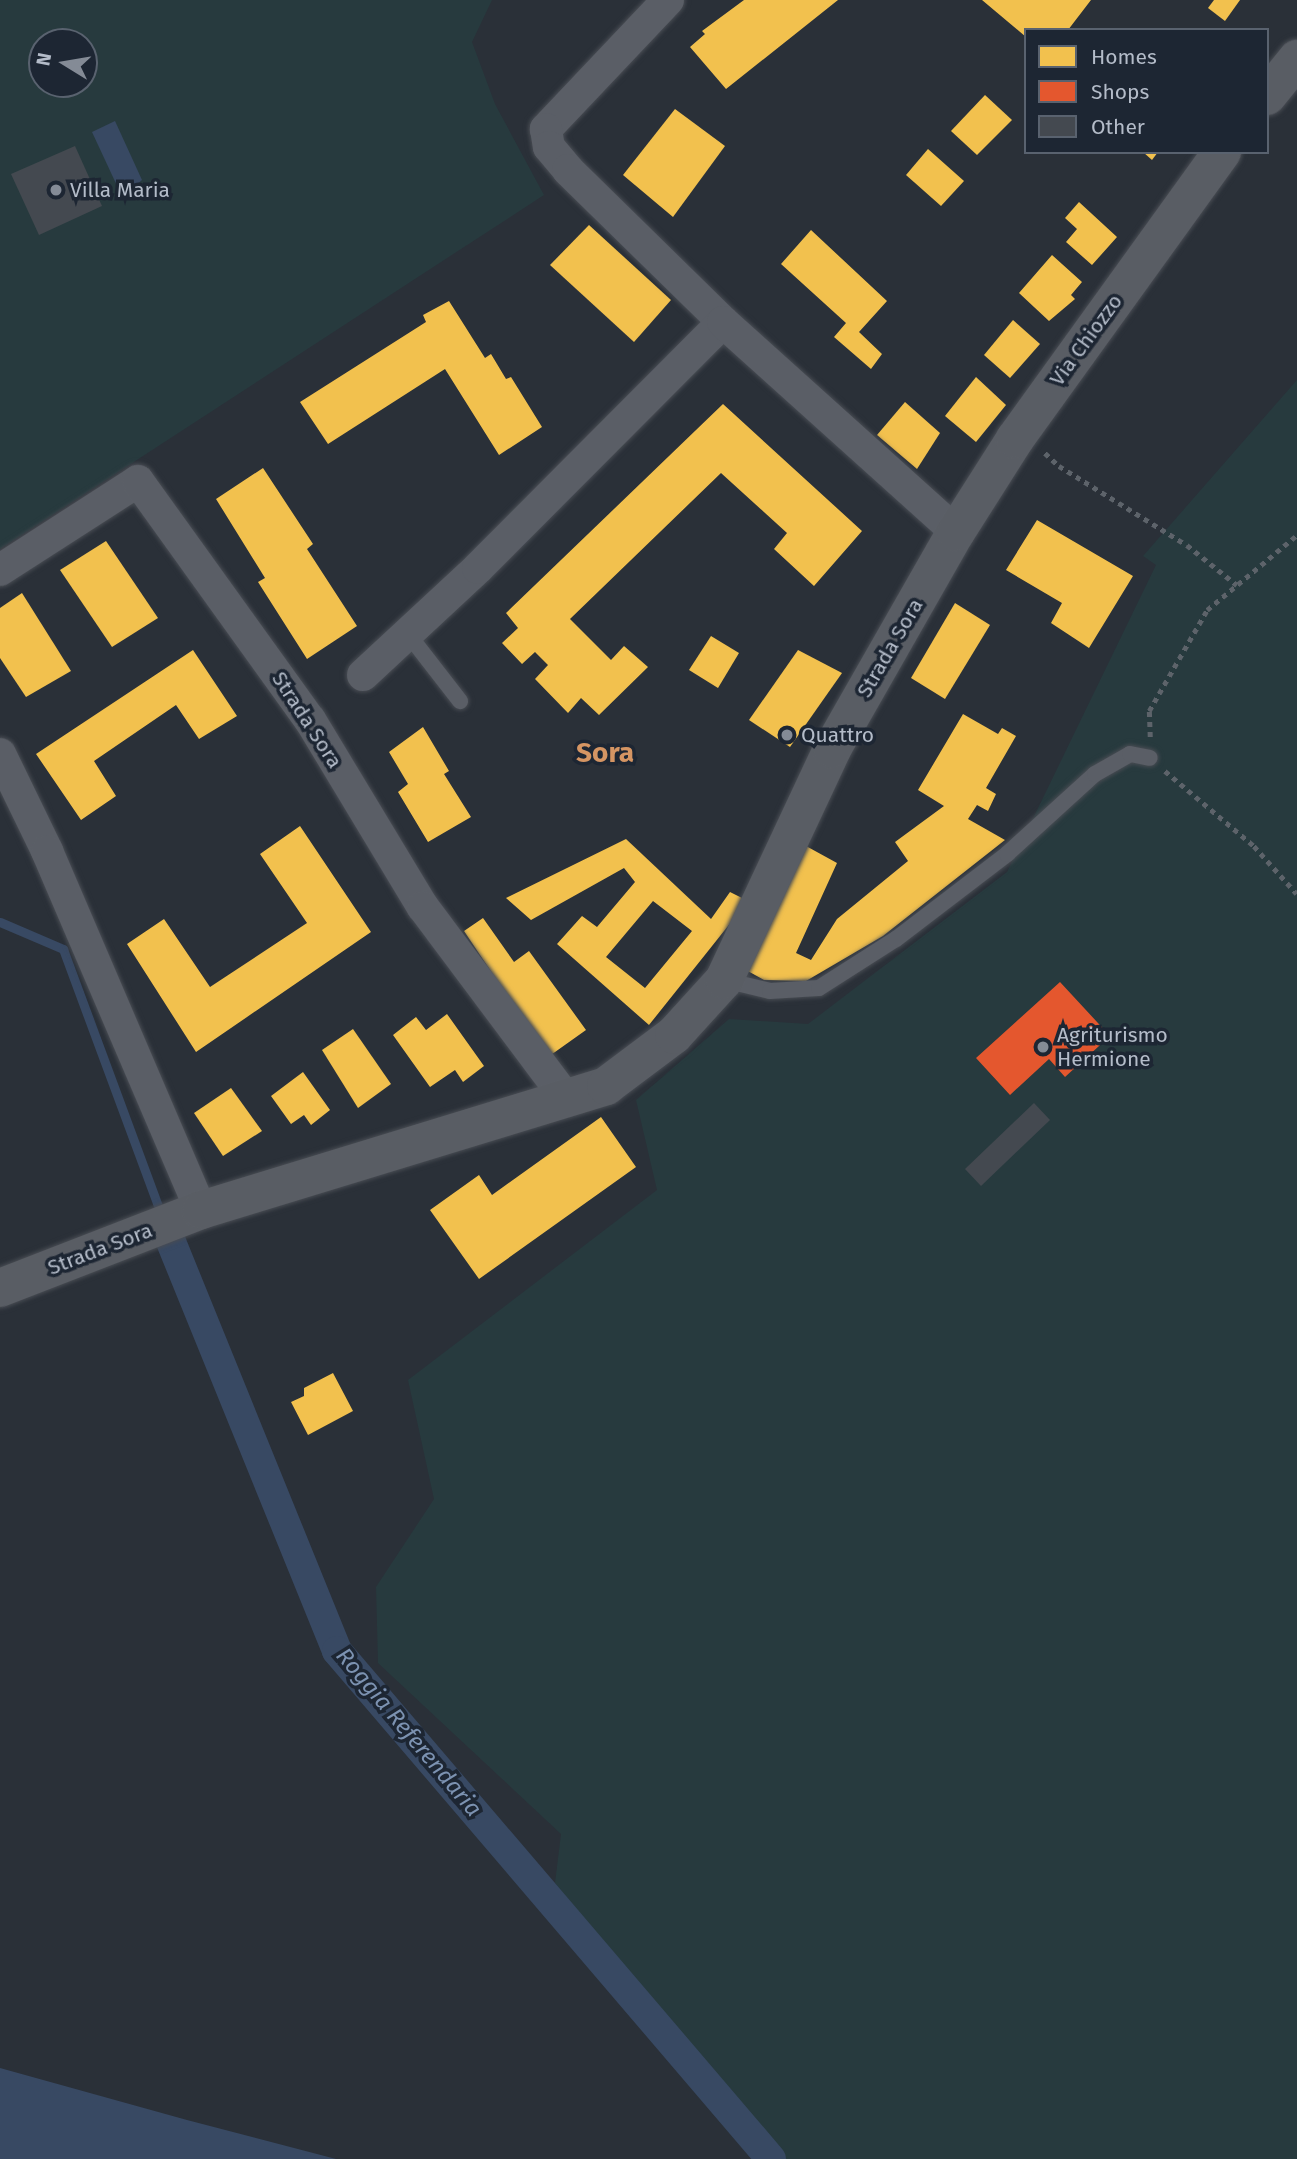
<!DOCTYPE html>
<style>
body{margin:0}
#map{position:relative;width:1297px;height:2159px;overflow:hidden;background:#2a3038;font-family:"Fira Sans",sans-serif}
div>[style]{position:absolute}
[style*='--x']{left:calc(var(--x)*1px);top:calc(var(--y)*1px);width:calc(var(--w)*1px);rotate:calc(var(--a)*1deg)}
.green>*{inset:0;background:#273a3e}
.water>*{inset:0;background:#384963}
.homes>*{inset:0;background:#f2c14e}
.shops>*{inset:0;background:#e4572e}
.stream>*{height:9px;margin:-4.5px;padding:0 4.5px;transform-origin:4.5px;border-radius:4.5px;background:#384963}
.canal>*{height:30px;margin:-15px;padding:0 15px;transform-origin:15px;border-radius:15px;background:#384963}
.building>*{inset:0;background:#444950}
.path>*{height:4.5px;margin-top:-2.25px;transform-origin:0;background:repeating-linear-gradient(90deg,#5d636a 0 5px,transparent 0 10px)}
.roads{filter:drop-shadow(0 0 2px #484c53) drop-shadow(0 0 2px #484c53)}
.lane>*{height:16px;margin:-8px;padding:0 8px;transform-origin:8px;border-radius:8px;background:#5a5e66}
.street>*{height:32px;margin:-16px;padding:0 16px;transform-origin:16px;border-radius:16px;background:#5a5e66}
.secondary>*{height:38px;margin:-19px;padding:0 19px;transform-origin:19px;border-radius:19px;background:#595d64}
.dots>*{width:19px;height:19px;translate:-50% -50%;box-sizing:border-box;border:4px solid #1d2633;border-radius:50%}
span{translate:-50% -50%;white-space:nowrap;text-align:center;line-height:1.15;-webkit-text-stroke:7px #1d2633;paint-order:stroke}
.poi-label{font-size:21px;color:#b4bcc9}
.left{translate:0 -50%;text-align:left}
.street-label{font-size:21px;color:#b4bcc9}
.water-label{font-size:23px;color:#7c92b1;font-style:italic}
.district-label{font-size:28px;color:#d59563;font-weight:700}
.legend{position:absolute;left:1024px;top:28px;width:245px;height:126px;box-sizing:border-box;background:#1d2633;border:2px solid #59626f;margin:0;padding:9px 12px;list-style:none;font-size:21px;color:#b4bcc9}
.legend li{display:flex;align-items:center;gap:14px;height:35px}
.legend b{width:35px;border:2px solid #59626f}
.north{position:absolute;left:28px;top:28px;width:70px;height:70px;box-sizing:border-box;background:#1d2633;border:2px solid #59626f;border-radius:50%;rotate:281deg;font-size:19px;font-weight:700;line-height:28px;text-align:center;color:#b4bcc9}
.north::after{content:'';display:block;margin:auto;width:24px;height:32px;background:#848b96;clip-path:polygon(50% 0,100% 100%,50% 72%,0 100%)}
</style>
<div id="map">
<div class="green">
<i style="clip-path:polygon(evenodd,0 0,492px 0,472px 42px,495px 104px,544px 195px,0 549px,0 0,42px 42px,84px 42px,84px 84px,42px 84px,42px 42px)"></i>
<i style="clip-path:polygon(1297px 380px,1297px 2159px,769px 2159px,555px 1883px,561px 1834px,378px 1663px,376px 1587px,434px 1499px,408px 1380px,657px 1190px,636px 1100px,729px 1019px,808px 1024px,1007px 872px,1156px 565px,1143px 556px)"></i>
</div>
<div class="water">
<i style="clip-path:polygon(115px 121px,142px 180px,133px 188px,119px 190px,92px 132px)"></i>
<i style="clip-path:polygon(0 2068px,187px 2120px,336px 2159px,0 2159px)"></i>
</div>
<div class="homes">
<i style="clip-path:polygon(744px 0,838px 0,726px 89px,690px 47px,705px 34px,702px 31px)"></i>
<i style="clip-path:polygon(982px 0,1091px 0,1068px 30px,1026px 30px,1026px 37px)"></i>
<i style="clip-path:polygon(1214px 0,1240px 0,1225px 21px,1208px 8px)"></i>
<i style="clip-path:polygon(985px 95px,1012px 120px,977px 155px,951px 131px)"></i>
<i style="clip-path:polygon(675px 109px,725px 146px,673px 217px,623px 175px)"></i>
<i style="clip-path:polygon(928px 149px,964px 181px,941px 206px,906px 175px)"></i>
<i style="clip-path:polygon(1143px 152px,1158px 152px,1152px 160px)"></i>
<i style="clip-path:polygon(1079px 202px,1117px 237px,1092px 265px,1066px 242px,1077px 229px,1065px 218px)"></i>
<i style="clip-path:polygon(589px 225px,671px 300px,634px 342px,550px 265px)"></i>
<i style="clip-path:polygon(811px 230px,887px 301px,859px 332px,882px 354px,871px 369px,834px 337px,846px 323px,781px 264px)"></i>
<i style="clip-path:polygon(1052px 255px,1082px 282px,1071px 295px,1075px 299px,1049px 321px,1019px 293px)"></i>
<i style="clip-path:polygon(449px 301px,485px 358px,491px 354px,506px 379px,511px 377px,542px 427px,499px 455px,445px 369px,328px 444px,300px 402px,426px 322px,423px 315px)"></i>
<i style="clip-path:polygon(1013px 320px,1040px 344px,1010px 378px,984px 355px)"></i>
<i style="clip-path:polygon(976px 377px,1006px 405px,976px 442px,945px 416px)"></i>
<i style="clip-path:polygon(905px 402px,940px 433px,917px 469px,877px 435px)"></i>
<i style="clip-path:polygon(723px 404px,862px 531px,814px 586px,774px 549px,787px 533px,721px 473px,570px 619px,611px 660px,624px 646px,648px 667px,599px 715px,581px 698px,568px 713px,535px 679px,548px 665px,535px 652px,522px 664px,502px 643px,518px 628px,506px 613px)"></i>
<i style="clip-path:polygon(263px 468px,313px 544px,307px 549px,357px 626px,307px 659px,258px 582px,265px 578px,216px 499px)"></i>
<i style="clip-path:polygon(1037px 520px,1133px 576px,1089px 648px,1051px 623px,1062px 603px,1006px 570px)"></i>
<i style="clip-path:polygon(106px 541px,158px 618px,112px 647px,60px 570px)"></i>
<i style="clip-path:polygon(22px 593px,71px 671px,26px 697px,0 658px,0 608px)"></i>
<i style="clip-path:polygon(955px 603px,990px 625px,945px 699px,911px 678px)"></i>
<i style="clip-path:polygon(711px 636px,739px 653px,718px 688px,689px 670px)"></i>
<i style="clip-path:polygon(193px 650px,237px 716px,199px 739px,176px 705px,94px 761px,116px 796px,81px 820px,36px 754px)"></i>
<i style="clip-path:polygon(798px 650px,842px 673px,790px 747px,749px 720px)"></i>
<i style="clip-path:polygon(963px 714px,998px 734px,1002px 728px,1016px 736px,986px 788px,996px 794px,988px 811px,977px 805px,968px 819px,1005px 840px,883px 936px,806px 981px,764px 980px,746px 970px,806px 846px,837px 863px,796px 953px,811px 960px,837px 919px,908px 861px,895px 842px,944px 806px,918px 790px)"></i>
<i style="clip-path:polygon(423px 727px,449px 771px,444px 774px,471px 817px,428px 842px,398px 792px,408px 784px,389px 752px)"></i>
<i style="clip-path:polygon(300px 826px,371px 932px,196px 1052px,127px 944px,164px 919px,210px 987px,307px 923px,260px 854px)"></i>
<i style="clip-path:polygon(evenodd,626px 839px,711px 919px,730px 892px,748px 901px,649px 1025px,557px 944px,582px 916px,597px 927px,635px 882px,624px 868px,531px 920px,506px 898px,626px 839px,653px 901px,692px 931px,645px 988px,606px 957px,653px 901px)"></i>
<i style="clip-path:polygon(483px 918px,514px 962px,529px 951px,586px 1030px,548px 1057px,464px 931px)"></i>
<i style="clip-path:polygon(447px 1014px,484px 1066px,463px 1082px,455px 1070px,430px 1087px,393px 1035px,416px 1017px,426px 1030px)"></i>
<i style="clip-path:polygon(353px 1029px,391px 1084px,358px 1108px,322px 1050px)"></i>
<i style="clip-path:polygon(303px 1072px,330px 1110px,311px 1125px,304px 1115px,291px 1124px,271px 1096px)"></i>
<i style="clip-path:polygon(231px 1088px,262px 1131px,223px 1156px,194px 1113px)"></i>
<i style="clip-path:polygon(601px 1117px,636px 1167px,479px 1279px,430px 1210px,479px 1175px,492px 1195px)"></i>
<i style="clip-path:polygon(333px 1373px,353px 1411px,308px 1435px,291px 1402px,304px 1396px,304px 1388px)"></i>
</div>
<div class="shops">
<i style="clip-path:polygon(1060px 982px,1110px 1036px,1065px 1077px,1049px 1059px,1010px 1095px,976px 1058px)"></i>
</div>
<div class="stream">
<i style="--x:0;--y:922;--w:69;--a:23.2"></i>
<i style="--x:63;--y:949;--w:274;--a:69.7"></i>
</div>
<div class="canal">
<i style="--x:167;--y:1232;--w:452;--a:67.9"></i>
<i style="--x:337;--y:1651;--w:668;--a:49.49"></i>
</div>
<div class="building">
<i style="clip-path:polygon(75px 146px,102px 206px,39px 235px,11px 174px)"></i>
<i style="clip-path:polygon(1034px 1103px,1050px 1120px,981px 1186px,965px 1169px)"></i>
</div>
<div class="path">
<i style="--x:1045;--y:453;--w:19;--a:43"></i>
<i style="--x:1059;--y:466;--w:150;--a:31.7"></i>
<i style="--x:1187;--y:545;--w:64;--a:38.7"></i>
<i style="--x:1150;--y:737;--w:26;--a:-92"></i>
<i style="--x:1149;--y:711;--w:116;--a:-60.1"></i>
<i style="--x:1207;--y:610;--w:117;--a:-39.8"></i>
<i style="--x:1165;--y:771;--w:116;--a:40.1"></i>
<i style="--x:1254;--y:846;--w:64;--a:48.1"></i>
</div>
<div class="roads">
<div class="lane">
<i style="--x:408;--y:634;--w:85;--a:52.2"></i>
<i style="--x:724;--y:980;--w:47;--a:13.4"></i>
<i style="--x:770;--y:991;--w:49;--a:-3.5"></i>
<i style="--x:819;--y:988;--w:91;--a:-32.5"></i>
<i style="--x:896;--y:939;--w:140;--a:-37.4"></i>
<i style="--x:1007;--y:854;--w:119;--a:-42.3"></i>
<i style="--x:1095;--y:774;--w:40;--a:-29.7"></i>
<i style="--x:1130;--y:754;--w:20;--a:11"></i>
</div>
<div class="street">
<i style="--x:668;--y:0;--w:178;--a:133.4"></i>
<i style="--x:546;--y:129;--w:18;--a:81"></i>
<i style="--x:549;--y:147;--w:30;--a:50"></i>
<i style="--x:568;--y:170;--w:217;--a:44.4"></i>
<i style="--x:0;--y:570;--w:164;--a:-32.8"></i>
<i style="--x:138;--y:481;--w:294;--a:54.3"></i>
<i style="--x:310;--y:720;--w:218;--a:58.9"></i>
<i style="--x:423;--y:907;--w:239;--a:53.2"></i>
<i style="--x:363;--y:675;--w:157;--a:-42.9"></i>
<i style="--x:478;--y:568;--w:347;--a:-45.1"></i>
<i style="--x:723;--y:322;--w:314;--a:42"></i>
<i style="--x:0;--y:754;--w:108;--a:64.1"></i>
<i style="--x:47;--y:851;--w:391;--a:66.8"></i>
</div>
<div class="secondary">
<i style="--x:1267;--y:96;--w:48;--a:-51"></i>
<i style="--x:0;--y:1288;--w:216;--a:-21.2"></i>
<i style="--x:201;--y:1210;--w:424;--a:-17"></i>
<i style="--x:606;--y:1086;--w:85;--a:-36.9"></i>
<i style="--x:674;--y:1035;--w:74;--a:-47.7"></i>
<i style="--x:724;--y:980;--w:255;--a:-64.9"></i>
<i style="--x:832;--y:749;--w:250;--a:-60.3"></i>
<i style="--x:956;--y:532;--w:110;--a:-57.6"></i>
<i style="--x:1015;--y:439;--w:354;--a:-54.2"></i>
</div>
</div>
<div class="dots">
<i style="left:56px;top:190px;background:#848b96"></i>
<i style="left:787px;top:735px;background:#848b96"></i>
<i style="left:1043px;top:1047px;background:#848b96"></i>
</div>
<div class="poi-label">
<span class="left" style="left:70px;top:190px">Villa Maria</span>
<span class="left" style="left:801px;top:735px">Quattro</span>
<span class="left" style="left:1057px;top:1047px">Agriturismo<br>Hermione</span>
</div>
<div class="street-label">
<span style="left:1086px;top:340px;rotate:-54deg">Via Chiozzo</span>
<span style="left:890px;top:648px;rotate:-60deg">Strada Sora</span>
<span style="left:307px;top:720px;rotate:57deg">Strada Sora</span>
<span style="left:100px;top:1249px;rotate:-21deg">Strada Sora</span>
</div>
<div class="water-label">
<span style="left:409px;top:1732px;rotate:50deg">Roggia Referendaria</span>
</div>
<div class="district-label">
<span style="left:605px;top:753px">Sora</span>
</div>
<ul class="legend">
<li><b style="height:19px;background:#f2c14e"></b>Homes</li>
<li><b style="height:19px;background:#e4572e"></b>Shops</li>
<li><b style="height:19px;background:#444950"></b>Other</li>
</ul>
<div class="north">N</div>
</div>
